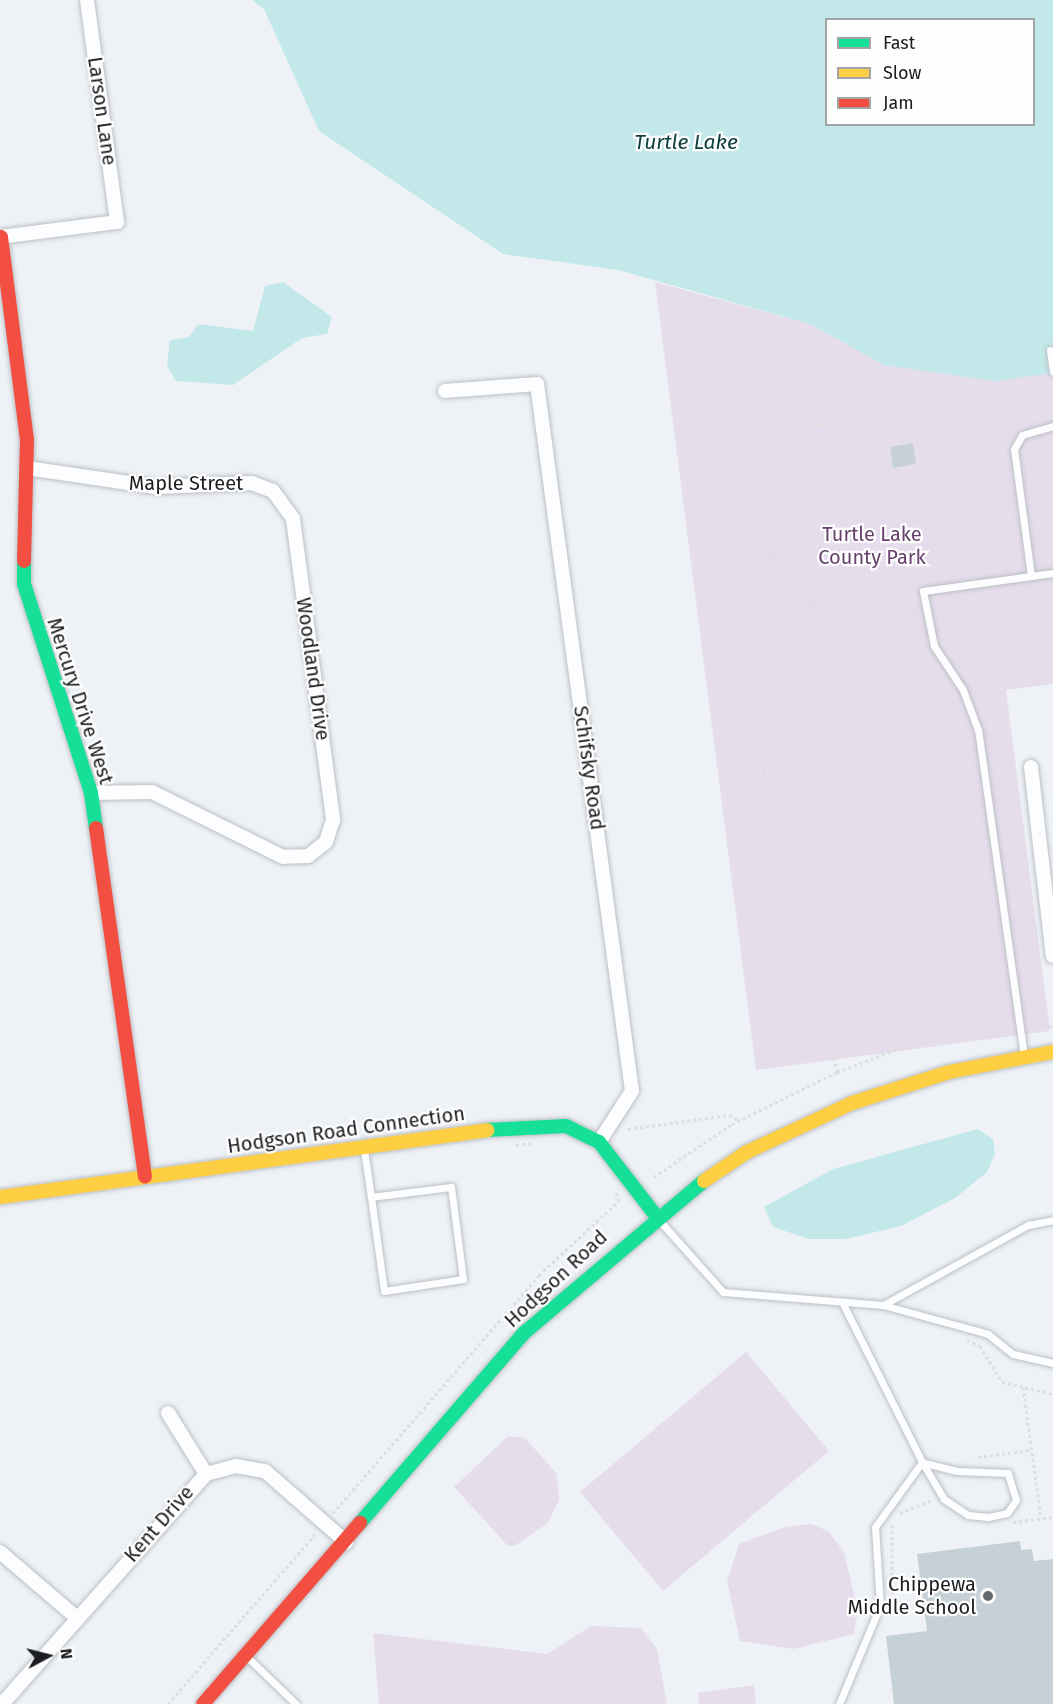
<!DOCTYPE html>
<style>
body{margin:0}
#map{position:relative;width:1053px;height:1704px;overflow:hidden;background:#eef2f7;font-family:"Fira Sans",sans-serif}
div>[style]{position:absolute}
[style*='--x']{left:calc(var(--x)*1px);top:calc(var(--y)*1px);width:calc(var(--w)*1px);rotate:calc(var(--a)*1deg)}
.green>*{inset:0;background:#e6ddec}
.water>*{inset:0;background:#c2e8ea}
.building>*{inset:0;background:#c6d1d7}
.path>*{height:3px;margin-top:-1.5px;transform-origin:0;background:repeating-linear-gradient(90deg,#dddedf 0 3px,transparent 0 6px)}
.roads{filter:drop-shadow(0 0 2px #bdc0c4) drop-shadow(0 0 2px #bdc0c4)}
.lane>*{height:7px;margin:-3.5px;padding:0 3.5px;transform-origin:3.5px;border-radius:3.5px;background:#fcfdfe}
.street>*{height:14px;margin:-7px;padding:0 7px;transform-origin:7px;border-radius:7px;background:#fcfdfe}
.fast>*{height:14px;margin:-7px;padding:0 7px;transform-origin:7px;border-radius:7px;background:#16e098}
.slow>*{height:14px;margin:-7px;padding:0 7px;transform-origin:7px;border-radius:7px;background:#ffcf43}
.jam>*{height:14px;margin:-7px;padding:0 7px;transform-origin:7px;border-radius:7px;background:#f24e42}
.dots>*{width:16px;height:16px;translate:-50% -50%;box-sizing:border-box;border:3px solid #fefefe;border-radius:50%}
span{translate:-50% -50%;white-space:nowrap;text-align:center;line-height:1.15;-webkit-text-stroke:4.5px #fefefe;paint-order:stroke}
.street-label{font-size:20px;color:#1b1d20}
.park-label{font-size:20px;color:#67416d}
.poi-label{font-size:20px;color:#1b1d20}
.right{translate:-100% -50%;text-align:right}
.water-label{font-size:21px;color:#0f4041;font-style:italic}
.legend{position:absolute;left:825px;top:18px;width:210px;height:108px;box-sizing:border-box;background:#fefefe;border:2px solid #a3a4a5;margin:0;padding:8px 10px;list-style:none;font-size:18px;color:#1b1d20}
.legend li{display:flex;align-items:center;gap:12px;height:30px}
.legend b{width:30px;border:2px solid #a3a4a5}
.north{position:absolute;left:18px;top:1626px;width:60px;height:60px;-webkit-text-stroke:4px #fefefe;paint-order:stroke;rotate:83deg;font-size:16px;font-weight:700;line-height:24px;text-align:center;color:#1b1d20}
.north::after{content:'';display:block;margin:auto;width:21px;height:27px;background:#1b1d20;clip-path:polygon(50% 0,100% 100%,50% 72%,0 100%)}
</style>
<div id="map">
<div class="green">
<i style="clip-path:polygon(655px 282px,810px 324px,884px 365px,1053px 373px,1053px 684px,1006px 690px,1050px 1031px,756px 1070px)"></i>
<i style="clip-path:polygon(746px 1352px,829px 1451px,663px 1591px,580px 1492px)"></i>
<i style="clip-path:polygon(508px 1436px,525px 1438px,557px 1474px,559px 1500px,548px 1523px,516px 1545px,508px 1546px,454px 1487px)"></i>
<i style="clip-path:polygon(811px 1524px,828px 1531px,844px 1552px,858px 1610px,854px 1634px,793px 1649px,740px 1641px,727px 1581px,739px 1544px,785px 1527px)"></i>
<i style="clip-path:polygon(591px 1626px,641px 1628px,657px 1649px,667px 1704px,379px 1704px,373px 1633px,547px 1654px)"></i>
<i style="clip-path:polygon(754px 1685px,756px 1704px,699px 1704px,698px 1693px)"></i>
</div>
<div class="water">
<i style="clip-path:polygon(evenodd,252px 0,1053px 0,1053px 373px,994px 381px,884px 365px,810px 324px,618px 270px,503px 254px,319px 131px,264px 9px,252px 0,826px 20px,1034px 20px,1034px 124px,826px 124px,826px 20px)"></i>
<i style="clip-path:polygon(283px 282px,332px 317px,327px 334px,302px 338px,233px 385px,176px 381px,167px 366px,170px 340px,189px 337px,198px 324px,253px 331px,265px 286px)"></i>
<i style="clip-path:polygon(978px 1129px,993px 1139px,995px 1154px,987px 1172px,955px 1198px,901px 1226px,846px 1239px,809px 1239px,773px 1227px,764px 1207px,833px 1169px)"></i>
</div>
<div class="building">
<i style="clip-path:polygon(913px 443px,916px 464px,893px 468px,890px 447px)"></i>
<i style="clip-path:polygon(1020px 1541px,1021px 1550px,1032px 1549px,1034px 1561px,1053px 1559px,1053px 1704px,894px 1704px,886px 1636px,927px 1631px,917px 1554px)"></i>
</div>
<div class="path">
<i style="--x:848;--y:392;--w:44;--a:86.1"></i>
<i style="--x:851;--y:436;--w:43;--a:21.8"></i>
<i style="--x:914;--y:448;--w:33;--a:-38"></i>
<i style="--x:940;--y:428;--w:66;--a:15.9"></i>
<i style="--x:769;--y:556;--w:49;--a:116.6"></i>
<i style="--x:747;--y:600;--w:32;--a:60"></i>
<i style="--x:763;--y:628;--w:57;--a:84"></i>
<i style="--x:769;--y:685;--w:17;--a:45"></i>
<i style="--x:810;--y:602;--w:15;--a:-101"></i>
<i style="--x:807;--y:587;--w:70;--a:-136.7"></i>
<i style="--x:756;--y:539;--w:29;--a:-88"></i>
<i style="--x:757;--y:510;--w:51;--a:-65.9"></i>
<i style="--x:778;--y:463;--w:23;--a:-92"></i>
<i style="--x:777;--y:440;--w:17;--a:-50"></i>
<i style="--x:788;--y:427;--w:33;--a:-3"></i>
<i style="--x:821;--y:425;--w:32;--a:20"></i>
<i style="--x:851;--y:436;--w:32;--a:66"></i>
<i style="--x:864;--y:465;--w:27;--a:86"></i>
<i style="--x:785;--y:735;--w:59;--a:29.6"></i>
<i style="--x:1031;--y:1027;--w:22;--a:-3"></i>
<i style="--x:837;--y:1072;--w:52;--a:-102.2"></i>
<i style="--x:826;--y:1021;--w:45;--a:-126.9"></i>
<i style="--x:799;--y:985;--w:49;--a:-111.4"></i>
<i style="--x:781;--y:939;--w:14;--a:-86"></i>
<i style="--x:782;--y:925;--w:56;--a:-62.5"></i>
<i style="--x:808;--y:875;--w:33;--a:-95"></i>
<i style="--x:805;--y:842;--w:63;--a:-128.5"></i>
<i style="--x:766;--y:793;--w:22;--a:-98"></i>
<i style="--x:763;--y:771;--w:42;--a:-58.6"></i>
<i style="--x:785;--y:735;--w:20;--a:-108"></i>
<i style="--x:779;--y:716;--w:19;--a:-84"></i>
<i style="--x:781;--y:697;--w:31;--a:-53"></i>
<i style="--x:800;--y:672;--w:31;--a:-107"></i>
<i style="--x:791;--y:642;--w:36;--a:-72"></i>
<i style="--x:802;--y:608;--w:23;--a:-15"></i>
<i style="--x:824;--y:602;--w:55;--a:13.8"></i>
<i style="--x:877;--y:615;--w:41;--a:-5.6"></i>
<i style="--x:628;--y:1129;--w:102;--a:-7.9"></i>
<i style="--x:729;--y:1115;--w:11;--a:27"></i>
<i style="--x:516;--y:1145;--w:15;--a:-8"></i>
<i style="--x:654;--y:1177;--w:94;--a:-34.2"></i>
<i style="--x:732;--y:1124;--w:117;--a:-26.3"></i>
<i style="--x:837;--y:1072;--w:76;--a:-20.8"></i>
<i style="--x:908;--y:1045;--w:100;--a:-9.7"></i>
<i style="--x:967;--y:1340;--w:14;--a:25"></i>
<i style="--x:980;--y:1346;--w:42;--a:58.6"></i>
<i style="--x:1002;--y:1382;--w:52;--a:13.2"></i>
<i style="--x:1023;--y:1387;--w:132;--a:82.2"></i>
<i style="--x:978;--y:1457;--w:53;--a:-7.5"></i>
<i style="--x:333;--y:1513;--w:315;--a:-49.1"></i>
<i style="--x:539;--y:1275;--w:109;--a:-42.8"></i>
<i style="--x:619;--y:1201;--w:9;--a:-108"></i>
<i style="--x:900;--y:1513;--w:35;--a:-22"></i>
<i style="--x:1013;--y:1522;--w:40;--a:-7.1"></i>
<i style="--x:892;--y:1599;--w:76;--a:-90"></i>
<i style="--x:168;--y:1704;--w:225;--a:-49.1"></i>
</div>
<div class="roads">
<div class="lane">
<i style="--x:1050;--y:350;--w:22;--a:82"></i>
<i style="--x:1031;--y:576;--w:128;--a:-97.6"></i>
<i style="--x:1014;--y:449;--w:16;--a:-60"></i>
<i style="--x:1022;--y:435;--w:32;--a:-16"></i>
<i style="--x:1024;--y:1056;--w:329;--a:-98"></i>
<i style="--x:978;--y:730;--w:43;--a:-110.6"></i>
<i style="--x:963;--y:690;--w:53;--a:-123.4"></i>
<i style="--x:934;--y:646;--w:56;--a:-101.3"></i>
<i style="--x:923;--y:591;--w:131;--a:-7.9"></i>
<i style="--x:364;--y:1150;--w:48;--a:81.5"></i>
<i style="--x:371;--y:1197;--w:95;--a:82.1"></i>
<i style="--x:384;--y:1291;--w:80;--a:-8.6"></i>
<i style="--x:463;--y:1279;--w:93;--a:-97.4"></i>
<i style="--x:451;--y:1187;--w:81;--a:172.9"></i>
<i style="--x:658;--y:1219;--w:98;--a:48.3"></i>
<i style="--x:723;--y:1292;--w:161;--a:4.6"></i>
<i style="--x:883;--y:1305;--w:109;--a:15.4"></i>
<i style="--x:988;--y:1334;--w:32;--a:39"></i>
<i style="--x:1013;--y:1354;--w:41;--a:12.7"></i>
<i style="--x:843;--y:1304;--w:177;--a:63.4"></i>
<i style="--x:922;--y:1462;--w:43;--a:59.3"></i>
<i style="--x:944;--y:1499;--w:29;--a:34"></i>
<i style="--x:968;--y:1515;--w:20;--a:6"></i>
<i style="--x:988;--y:1517;--w:19;--a:-12"></i>
<i style="--x:1007;--y:1513;--w:16;--a:-55"></i>
<i style="--x:1016;--y:1500;--w:28;--a:-107"></i>
<i style="--x:1008;--y:1473;--w:51;--a:-177.8"></i>
<i style="--x:957;--y:1471;--w:36;--a:-166"></i>
<i style="--x:883;--y:1305;--w:166;--a:-28.9"></i>
<i style="--x:1028;--y:1225;--w:25;--a:-11"></i>
<i style="--x:246;--y:1656;--w:69;--a:43.8"></i>
<i style="--x:839;--y:1704;--w:106;--a:-67.3"></i>
<i style="--x:880;--y:1606;--w:79;--a:-93.6"></i>
<i style="--x:875;--y:1527;--w:80;--a:-54.1"></i>
</div>
<div class="street">
<i style="--x:0;--y:237;--w:118;--a:-7.3"></i>
<i style="--x:117;--y:222;--w:224;--a:-97.7"></i>
<i style="--x:445;--y:391;--w:92;--a:-4.4"></i>
<i style="--x:537;--y:384;--w:713;--a:82.35"></i>
<i style="--x:632;--y:1091;--w:61;--a:122.9"></i>
<i style="--x:27;--y:468;--w:130;--a:8.4"></i>
<i style="--x:156;--y:487;--w:96;--a:-2.4"></i>
<i style="--x:252;--y:483;--w:22;--a:21"></i>
<i style="--x:273;--y:491;--w:34;--a:54"></i>
<i style="--x:293;--y:519;--w:304;--a:82.4"></i>
<i style="--x:333;--y:820;--w:23;--a:108"></i>
<i style="--x:326;--y:842;--w:23;--a:142"></i>
<i style="--x:308;--y:856;--w:25;--a:178"></i>
<i style="--x:283;--y:857;--w:146;--a:-153.6"></i>
<i style="--x:152;--y:792;--w:61;--a:179.1"></i>
<i style="--x:1031;--y:767;--w:190;--a:83.4"></i>
<i style="--x:168;--y:1413;--w:72;--a:58.1"></i>
<i style="--x:0;--y:1552;--w:101;--a:40.6"></i>
<i style="--x:2;--y:1704;--w:307;--a:-48.4"></i>
<i style="--x:206;--y:1474;--w:31;--a:-15"></i>
<i style="--x:236;--y:1466;--w:29;--a:10"></i>
<i style="--x:265;--y:1471;--w:108;--a:41.2"></i>
</div>
<div class="fast">
<i style="--x:24;--y:561;--w:23;--a:90"></i>
<i style="--x:24;--y:584;--w:219;--a:72.2"></i>
<i style="--x:91;--y:793;--w:35;--a:82"></i>
<i style="--x:487;--y:1130;--w:79;--a:-2.9"></i>
<i style="--x:566;--y:1126;--w:37;--a:26"></i>
<i style="--x:599;--y:1142;--w:95;--a:52.3"></i>
<i style="--x:360;--y:1523;--w:251;--a:-49.2"></i>
<i style="--x:524;--y:1333;--w:236;--a:-40.2"></i>
</div>
<div class="slow">
<i style="--x:704;--y:1181;--w:52;--a:-34"></i>
<i style="--x:747;--y:1152;--w:116;--a:-25"></i>
<i style="--x:852;--y:1103;--w:102;--a:-17.7"></i>
<i style="--x:949;--y:1072;--w:106;--a:-10.9"></i>
<i style="--x:0;--y:1197;--w:492;--a:-7.8"></i>
</div>
<div class="jam">
<i style="--x:1;--y:237;--w:204;--a:82.7"></i>
<i style="--x:27;--y:439;--w:122;--a:91.4"></i>
<i style="--x:96;--y:828;--w:352;--a:82"></i>
<i style="--x:203;--y:1704;--w:240;--a:-49.1"></i>
</div>
</div>
<div class="dots">
<i style="left:988px;top:1596px;background:#65686b"></i>
</div>
<div class="street-label">
<span style="left:102px;top:111px;rotate:82deg">Larson Lane</span>
<span style="left:186px;top:483px">Maple Street</span>
<span style="left:313px;top:669px;rotate:82deg">Woodland Drive</span>
<span style="left:80px;top:701px;rotate:72deg">Mercury Drive West</span>
<span style="left:589px;top:768px;rotate:82deg">Schifsky Road</span>
<span style="left:346px;top:1130px;rotate:-8deg">Hodgson Road Connection</span>
<span style="left:556px;top:1279px;rotate:-43deg">Hodgson Road</span>
<span style="left:159px;top:1524px;rotate:-49deg">Kent Drive</span>
</div>
<div class="park-label">
<span style="left:872px;top:546px">Turtle Lake<br>County Park</span>
</div>
<div class="poi-label">
<span class="right" style="left:976px;top:1596px">Chippewa<br>Middle School</span>
</div>
<div class="water-label">
<span style="left:686px;top:142px">Turtle Lake</span>
</div>
<ul class="legend">
<li><b style="height:8px;background:#16e098"></b>Fast</li>
<li><b style="height:8px;background:#ffcf43"></b>Slow</li>
<li><b style="height:8px;background:#f24e42"></b>Jam</li>
</ul>
<div class="north">N</div>
</div>
